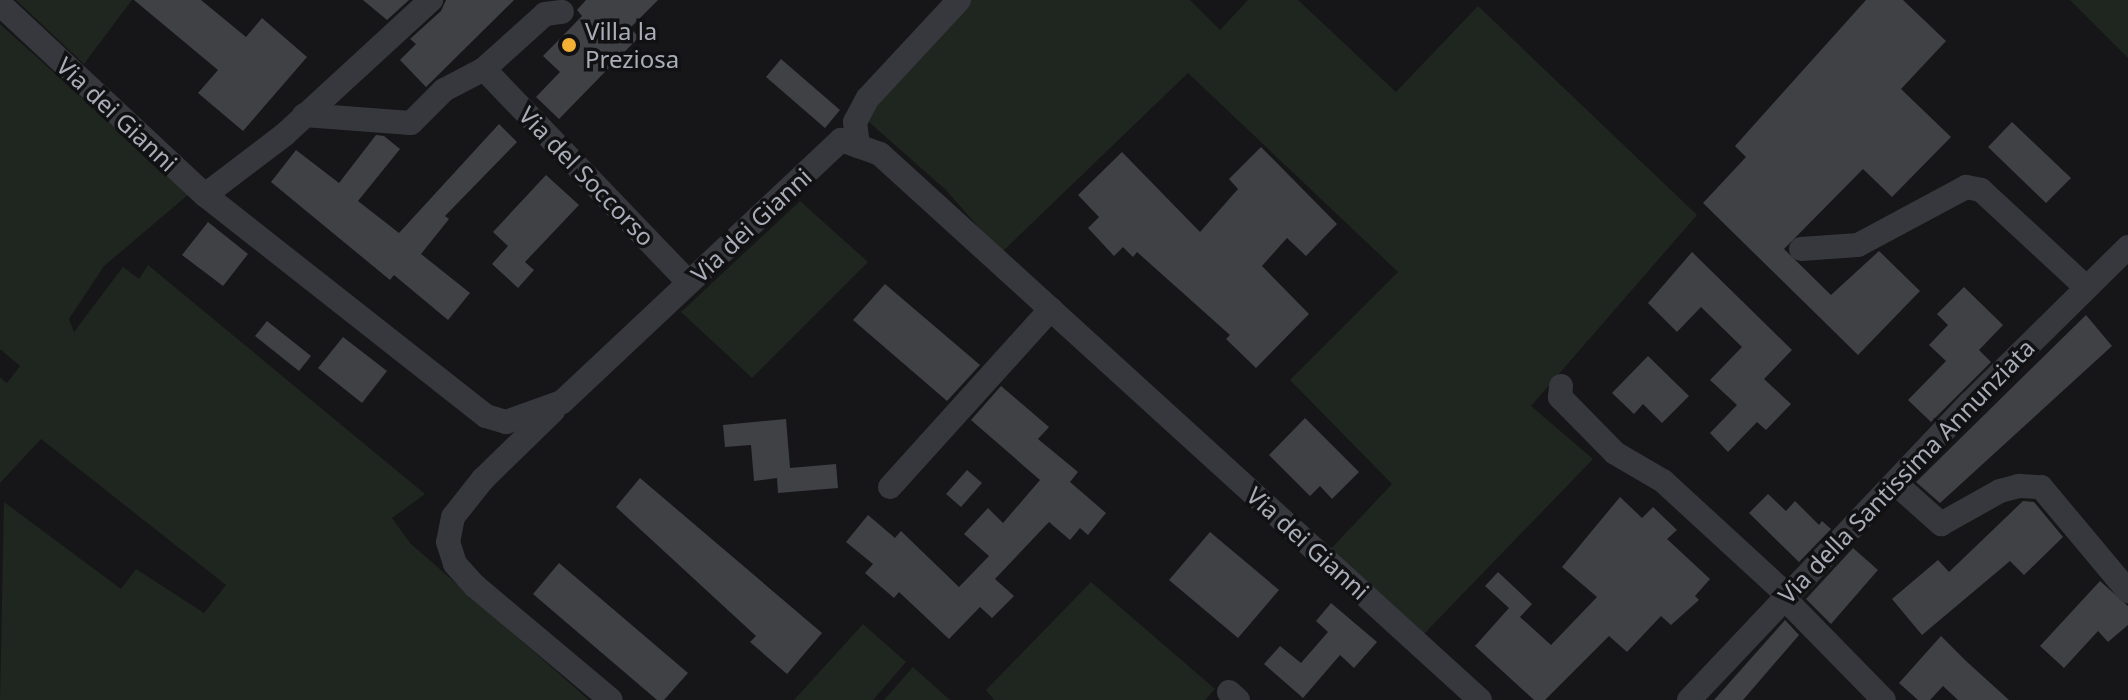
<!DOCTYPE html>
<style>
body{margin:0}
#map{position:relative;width:2128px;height:700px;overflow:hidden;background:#161618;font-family:"Noto Sans",sans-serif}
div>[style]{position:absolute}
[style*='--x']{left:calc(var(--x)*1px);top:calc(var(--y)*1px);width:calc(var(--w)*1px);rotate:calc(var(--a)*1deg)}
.green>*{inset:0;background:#1e261f}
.building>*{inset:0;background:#404145}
.minor>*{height:24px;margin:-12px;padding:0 12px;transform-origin:12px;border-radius:12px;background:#37383d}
.dots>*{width:22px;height:22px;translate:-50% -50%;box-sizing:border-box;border:4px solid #111113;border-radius:50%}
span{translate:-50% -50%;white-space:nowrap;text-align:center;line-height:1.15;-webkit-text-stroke:7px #111113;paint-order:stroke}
.poi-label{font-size:24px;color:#a8adb8}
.left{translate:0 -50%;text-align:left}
.street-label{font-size:24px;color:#a8adb8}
</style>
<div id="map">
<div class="green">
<i style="clip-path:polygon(16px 0,132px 0,84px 64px)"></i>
<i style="clip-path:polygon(969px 0,1190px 0,1220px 30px,1248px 0,1298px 0,1396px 92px,1478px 6px,1697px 215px,1531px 406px,1593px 459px,1421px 637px,1328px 552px,1392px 484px,1290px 380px,1398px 272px,1188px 73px,1001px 253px,946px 190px,861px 115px)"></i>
<i style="clip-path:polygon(2070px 0,2128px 0,2128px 58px)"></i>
<i style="clip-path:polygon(0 24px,189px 194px,104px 266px,69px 319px,74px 332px,123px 267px,139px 279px,148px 265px,425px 494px,392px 518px,410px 543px,589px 700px,0 700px,4px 502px,121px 589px,136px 569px,204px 613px,226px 585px,41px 439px,0 483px,0 377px,7px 383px,20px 366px,0 349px)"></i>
<i style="clip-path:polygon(800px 201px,868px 262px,752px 378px,681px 312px)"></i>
<i style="clip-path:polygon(1091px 582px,1215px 689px,1205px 700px,994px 700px,986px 690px)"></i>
<i style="clip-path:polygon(863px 624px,906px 662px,873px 700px,794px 700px)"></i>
<i style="clip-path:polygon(913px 667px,950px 700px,884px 700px)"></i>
</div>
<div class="building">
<i style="clip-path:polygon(134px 0,201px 0,246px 37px,262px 18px,307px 57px,243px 131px,198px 93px,218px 70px)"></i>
<i style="clip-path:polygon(363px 0,409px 0,387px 20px)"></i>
<i style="clip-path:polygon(446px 0,514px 0,426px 87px,400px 60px,416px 44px,410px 39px,441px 11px)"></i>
<i style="clip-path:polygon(586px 0,658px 0,630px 28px,639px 37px,559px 119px,536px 97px,560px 72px,543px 56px,582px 16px,577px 10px)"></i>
<i style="clip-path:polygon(1866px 0,1903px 0,1946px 41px,1901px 89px,1951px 137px,1892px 197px,1863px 169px,1784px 249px,1831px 295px,1879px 251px,1920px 291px,1858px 355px,1703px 203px,1746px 157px,1735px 146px)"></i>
<i style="clip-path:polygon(781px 59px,840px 110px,825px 128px,766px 77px)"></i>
<i style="clip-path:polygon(2012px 122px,2071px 178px,2046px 203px,1988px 147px)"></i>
<i style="clip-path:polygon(499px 124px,517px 142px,445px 216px,449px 219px,421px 254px,470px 293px,448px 320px,394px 275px,390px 280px,271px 182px,296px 150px,339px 183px,376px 135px,384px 136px,400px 149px,358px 201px,399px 233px)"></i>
<i style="clip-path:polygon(1261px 147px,1337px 224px,1306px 256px,1287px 238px,1262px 266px,1309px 314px,1256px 368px,1226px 339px,1230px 335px,1137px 252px,1133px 257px,1123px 247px,1114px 256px,1088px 228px,1099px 217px,1078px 195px,1122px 152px,1200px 232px,1238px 189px,1229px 179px)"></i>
<i style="clip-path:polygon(546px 175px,579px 205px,525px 262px,534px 270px,518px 288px,492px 264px,508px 246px,493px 232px)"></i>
<i style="clip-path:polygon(208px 222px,248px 254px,223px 286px,182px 255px)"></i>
<i style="clip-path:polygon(1692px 252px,1792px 350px,1764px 379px,1791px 404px,1766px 430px,1757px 422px,1728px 452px,1710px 433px,1737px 405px,1710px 380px,1742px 347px,1701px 307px,1677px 332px,1648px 303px)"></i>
<i style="clip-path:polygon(885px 284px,980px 365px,947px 401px,853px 320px)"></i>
<i style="clip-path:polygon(1964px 287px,2003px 325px,1979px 350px,1991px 362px,1931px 422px,1908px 400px,1946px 361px,1929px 345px,1948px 325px,1937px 314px)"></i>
<i style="clip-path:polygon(2086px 315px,2112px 346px,1940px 503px,1916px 482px)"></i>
<i style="clip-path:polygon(267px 321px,311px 356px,299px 371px,255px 336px)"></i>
<i style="clip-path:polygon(343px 337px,387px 371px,362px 403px,318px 368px)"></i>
<i style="clip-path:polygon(1648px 356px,1689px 396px,1662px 423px,1643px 404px,1634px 414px,1612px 393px)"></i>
<i style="clip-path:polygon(1001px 386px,1049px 427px,1038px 439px,1078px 472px,1070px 482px,1106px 513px,1088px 535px,1080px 528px,1070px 540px,1049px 522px,995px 579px,1014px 596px,992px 618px,980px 607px,949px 639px,899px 592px,894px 598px,865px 573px,873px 564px,846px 542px,868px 515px,895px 538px,901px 531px,959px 587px,989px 556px,964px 534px,988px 508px,1003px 523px,1040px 480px,971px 420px)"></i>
<i style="clip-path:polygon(1305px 418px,1359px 472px,1332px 499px,1320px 486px,1310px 496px,1269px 455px)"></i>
<i style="clip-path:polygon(786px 419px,790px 468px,836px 464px,838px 488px,778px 493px,777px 478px,754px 481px,751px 445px,725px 447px,723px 425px)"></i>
<i style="clip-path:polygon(967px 470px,982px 483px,961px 507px,946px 494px)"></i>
<i style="clip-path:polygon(640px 478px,822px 633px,787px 674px,750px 642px,756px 636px,616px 507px)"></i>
<i style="clip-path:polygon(1768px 494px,1786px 511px,1795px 501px,1819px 525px,1822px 521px,1831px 529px,1799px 562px,1749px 513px)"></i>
<i style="clip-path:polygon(1620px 497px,1642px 518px,1653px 507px,1677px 530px,1667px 539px,1710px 579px,1695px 596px,1699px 600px,1671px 625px,1661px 616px,1627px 652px,1609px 636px,1545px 700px,1534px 700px,1475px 646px,1509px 608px,1485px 586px,1498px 572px,1532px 604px,1520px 617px,1551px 645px,1597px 597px,1562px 567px)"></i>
<i style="clip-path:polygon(2023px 501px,2034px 502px,2063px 537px,2024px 575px,2010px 561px,1922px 635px,1892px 599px,1938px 560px,1949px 572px)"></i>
<i style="clip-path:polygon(1210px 532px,1279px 590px,1238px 638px,1169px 580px)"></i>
<i style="clip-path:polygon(1853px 548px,1878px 570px,1831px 624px,1806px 599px)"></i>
<i style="clip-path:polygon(559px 563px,688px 673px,664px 700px,657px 700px,533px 594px)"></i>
<i style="clip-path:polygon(2100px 581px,2128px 606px,2128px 625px,2108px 642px,2098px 631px,2064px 668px,2040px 646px)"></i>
<i style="clip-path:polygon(1331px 603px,1377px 642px,1354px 668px,1340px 655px,1303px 698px,1264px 664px,1280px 646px,1301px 663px,1328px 632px,1316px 621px)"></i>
<i style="clip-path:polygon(1785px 620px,1799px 635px,1743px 700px,1714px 700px)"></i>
<i style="clip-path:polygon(1941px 636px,1966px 661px,2009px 700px,1958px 700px,1943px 686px,1930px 700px,1918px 700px,1899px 683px)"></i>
</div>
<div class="minor">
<i style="--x:0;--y:4;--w:280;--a:43"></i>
<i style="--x:205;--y:195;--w:357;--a:38.2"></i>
<i style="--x:486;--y:416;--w:21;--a:17"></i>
<i style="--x:506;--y:422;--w:59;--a:-19.7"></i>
<i style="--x:562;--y:402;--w:383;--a:-43.2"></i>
<i style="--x:841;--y:140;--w:41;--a:19.7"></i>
<i style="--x:880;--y:154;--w:811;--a:42.3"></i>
<i style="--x:484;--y:69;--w:296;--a:46.2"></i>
<i style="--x:304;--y:115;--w:107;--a:4.3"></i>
<i style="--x:411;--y:123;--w:47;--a:-45"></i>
<i style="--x:444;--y:90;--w:45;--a:-27.7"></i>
<i style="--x:484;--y:69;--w:82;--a:-42"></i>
<i style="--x:545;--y:14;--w:17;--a:-7"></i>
<i style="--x:858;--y:146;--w:24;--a:-97"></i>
<i style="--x:855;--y:122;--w:27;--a:-62"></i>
<i style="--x:868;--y:98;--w:134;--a:-47.1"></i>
<i style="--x:205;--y:195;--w:99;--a:-37.2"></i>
<i style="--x:284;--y:135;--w:200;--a:-42.6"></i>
<i style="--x:1801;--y:249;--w:57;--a:-4"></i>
<i style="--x:1858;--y:245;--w:123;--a:-28.2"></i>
<i style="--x:1966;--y:187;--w:15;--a:11"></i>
<i style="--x:1981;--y:190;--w:144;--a:42.8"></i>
<i style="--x:1561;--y:386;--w:11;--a:95"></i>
<i style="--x:1560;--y:397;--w:78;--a:45.5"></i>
<i style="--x:1615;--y:453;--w:56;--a:30.3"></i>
<i style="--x:1663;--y:481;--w:167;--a:42.6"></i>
<i style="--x:553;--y:411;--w:98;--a:135.8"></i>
<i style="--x:483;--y:479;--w:48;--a:128.3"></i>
<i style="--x:453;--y:517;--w:25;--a:101"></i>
<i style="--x:448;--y:542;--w:23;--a:72"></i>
<i style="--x:455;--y:564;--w:30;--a:48"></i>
<i style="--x:475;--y:586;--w:177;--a:40"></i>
<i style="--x:1895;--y:483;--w:62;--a:41.7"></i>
<i style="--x:1941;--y:524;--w:68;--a:-29.2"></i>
<i style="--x:2000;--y:491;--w:20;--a:-15"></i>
<i style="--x:2019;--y:486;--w:22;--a:3"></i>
<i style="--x:2041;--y:487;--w:136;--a:50.1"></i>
<i style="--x:890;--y:487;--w:240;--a:-47.9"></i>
<i style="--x:1783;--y:597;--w:144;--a:45.6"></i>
<i style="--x:1229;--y:692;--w:12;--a:42"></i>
<i style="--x:1689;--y:700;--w:409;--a:-46.6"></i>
<i style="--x:1970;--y:403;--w:222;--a:-44.6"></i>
</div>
<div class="dots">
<i style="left:569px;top:45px;background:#f2b134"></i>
</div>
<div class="poi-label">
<span class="left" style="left:585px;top:45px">Villa la<br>Preziosa</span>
</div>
<div class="street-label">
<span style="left:117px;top:114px;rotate:43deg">Via dei Gianni</span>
<span style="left:587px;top:176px;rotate:46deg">Via del Soccorso</span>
<span style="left:751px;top:225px;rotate:-43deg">Via dei Gianni</span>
<span style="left:1906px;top:471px;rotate:-46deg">Via della Santissima Annunziata</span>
<span style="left:1308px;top:543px;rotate:42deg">Via dei Gianni</span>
</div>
</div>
